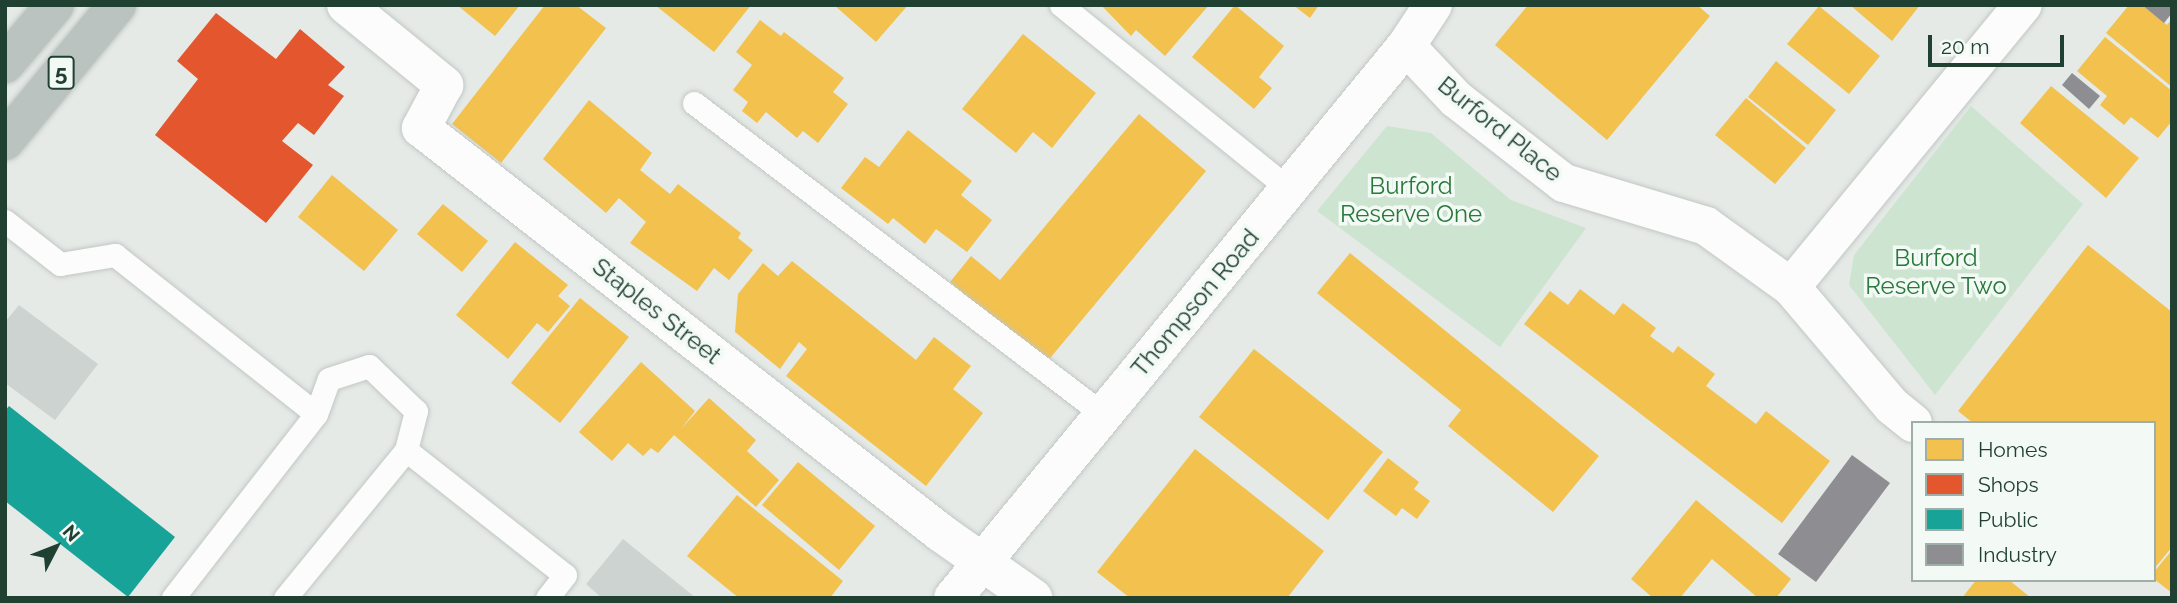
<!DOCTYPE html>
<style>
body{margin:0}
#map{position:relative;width:2177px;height:603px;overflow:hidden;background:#e5eae7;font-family:Raleway,sans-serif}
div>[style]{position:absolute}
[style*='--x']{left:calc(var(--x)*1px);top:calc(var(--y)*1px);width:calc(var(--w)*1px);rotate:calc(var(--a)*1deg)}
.green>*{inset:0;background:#cde4d0}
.homes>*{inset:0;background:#f2c14e}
.shops>*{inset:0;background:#e4572e}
.public>*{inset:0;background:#17a398}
.industry>*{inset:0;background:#8d8d92}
.building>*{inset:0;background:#cdd3d0}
.roads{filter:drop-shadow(0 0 2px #c2c7c4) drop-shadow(0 0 2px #c2c7c4)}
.lane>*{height:23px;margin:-11.5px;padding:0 11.5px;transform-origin:11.5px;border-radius:11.5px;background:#fbfcfb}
.street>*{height:38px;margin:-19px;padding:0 19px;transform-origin:19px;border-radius:19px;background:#fbfcfb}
.highway>*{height:38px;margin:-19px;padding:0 19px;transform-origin:19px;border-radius:19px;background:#bac3c0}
span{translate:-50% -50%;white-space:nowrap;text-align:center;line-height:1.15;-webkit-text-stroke:7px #f3f9f5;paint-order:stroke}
.shield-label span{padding:2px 5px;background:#f3f9f5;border:2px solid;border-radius:5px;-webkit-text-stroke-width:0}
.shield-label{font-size:23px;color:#204032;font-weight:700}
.street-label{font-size:24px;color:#204032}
.park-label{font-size:24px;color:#28793a}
.frame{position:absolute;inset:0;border:7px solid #204032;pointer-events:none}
.legend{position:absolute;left:1911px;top:421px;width:245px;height:161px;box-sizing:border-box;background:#f3f9f5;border:2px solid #9fafa7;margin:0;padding:9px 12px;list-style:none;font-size:21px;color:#204032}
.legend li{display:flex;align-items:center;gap:14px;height:35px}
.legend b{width:35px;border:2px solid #9fafa7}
.north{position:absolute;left:21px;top:512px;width:70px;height:70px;-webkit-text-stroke:5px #f3f9f5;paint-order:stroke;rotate:48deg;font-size:19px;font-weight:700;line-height:28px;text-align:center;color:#204032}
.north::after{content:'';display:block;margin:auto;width:24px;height:32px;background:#204032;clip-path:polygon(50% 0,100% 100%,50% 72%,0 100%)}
.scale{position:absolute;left:1928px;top:35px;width:136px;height:32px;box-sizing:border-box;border:4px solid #204032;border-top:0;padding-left:9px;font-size:21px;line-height:24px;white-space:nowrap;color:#204032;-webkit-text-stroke:5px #f3f9f5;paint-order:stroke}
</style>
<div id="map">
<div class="green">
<i style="clip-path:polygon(1971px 106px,2083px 204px,1935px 395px,1849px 285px,1854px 255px)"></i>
<i style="clip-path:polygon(1387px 126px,1431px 133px,1511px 200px,1586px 228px,1500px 347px,1317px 211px)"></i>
</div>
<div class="homes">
<i style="clip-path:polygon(457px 5px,520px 5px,495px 36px)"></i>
<i style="clip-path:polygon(545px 5px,576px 5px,606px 28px,501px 163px,452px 124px)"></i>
<i style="clip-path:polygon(655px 5px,751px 5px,714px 52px)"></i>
<i style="clip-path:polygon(834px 5px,908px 5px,876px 42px)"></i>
<i style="clip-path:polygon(1101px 5px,1209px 5px,1165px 56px,1136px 30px,1131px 36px)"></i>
<i style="clip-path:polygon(1235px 5px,1284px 46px,1259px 77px,1272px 88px,1254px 109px,1192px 57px)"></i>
<i style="clip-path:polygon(1293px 5px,1319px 5px,1310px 18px)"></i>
<i style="clip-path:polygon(1528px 5px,1697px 5px,1710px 16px,1607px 140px,1495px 45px)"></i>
<i style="clip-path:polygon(1850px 5px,1920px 5px,1892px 41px)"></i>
<i style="clip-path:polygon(2129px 5px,2142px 5px,2167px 25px,2172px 19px,2172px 87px,2106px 33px)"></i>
<i style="clip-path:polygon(1819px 6px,1880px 56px,1849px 94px,1787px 44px)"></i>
<i style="clip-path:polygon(760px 20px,781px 36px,784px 32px,844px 78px,833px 92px,848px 104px,818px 143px,803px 131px,797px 138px,766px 112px,757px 123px,742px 111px,748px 102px,733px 90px,752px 65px,736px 52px)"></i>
<i style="clip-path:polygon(1023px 34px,1096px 93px,1052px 148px,1033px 132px,1016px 153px,962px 109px)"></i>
<i style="clip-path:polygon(2105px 37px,2172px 91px,2172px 121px,2158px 138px,2131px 117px,2124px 125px,2100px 105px,2107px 96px,2077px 71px)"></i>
<i style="clip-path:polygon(1776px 61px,1836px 110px,1808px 145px,1748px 97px)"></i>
<i style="clip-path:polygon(2051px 86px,2139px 158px,2106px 198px,2020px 123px)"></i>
<i style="clip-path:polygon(1746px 98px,1806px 148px,1775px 184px,1715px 135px)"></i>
<i style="clip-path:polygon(589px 100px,652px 153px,640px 170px,670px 194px,678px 184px,741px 233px,738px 238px,753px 250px,729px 280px,714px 268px,697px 291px,630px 243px,646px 222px,619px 198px,606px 213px,543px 159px)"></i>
<i style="clip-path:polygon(1139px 114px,1206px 171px,1046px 363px,950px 282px,971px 256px,1000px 280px)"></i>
<i style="clip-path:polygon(908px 130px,972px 181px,961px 195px,992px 220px,967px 252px,936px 229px,925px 244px,893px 218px,888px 224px,841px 188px,865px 157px,879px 167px)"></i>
<i style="clip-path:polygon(332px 175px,398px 230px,364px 271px,298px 217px)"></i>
<i style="clip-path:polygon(443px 204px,488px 241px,462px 272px,417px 234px)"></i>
<i style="clip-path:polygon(515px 242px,568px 285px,558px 296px,570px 306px,548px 332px,537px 323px,508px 359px,456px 315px)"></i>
<i style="clip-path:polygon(2088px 245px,2172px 312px,2172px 547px,2154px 569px,2154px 423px,1973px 423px,1958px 411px)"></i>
<i style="clip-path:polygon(1350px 253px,1599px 456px,1553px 512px,1448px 426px,1461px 410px,1317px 293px)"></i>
<i style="clip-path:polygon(792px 261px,916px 360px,934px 337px,971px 366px,953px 389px,983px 413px,926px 486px,786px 376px,807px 349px,799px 342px,780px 369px,735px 332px,738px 294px,763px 263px,778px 276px)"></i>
<i style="clip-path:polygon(1580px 289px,1614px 315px,1623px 303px,1656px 328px,1650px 336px,1673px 353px,1678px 346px,1715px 374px,1706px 386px,1756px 424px,1766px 411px,1830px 461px,1782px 523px,1524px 324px,1550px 291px,1568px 305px)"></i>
<i style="clip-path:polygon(580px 298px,629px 337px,560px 423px,511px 383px)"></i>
<i style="clip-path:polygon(1254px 349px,1383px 452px,1328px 520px,1199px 417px)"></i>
<i style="clip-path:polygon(641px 362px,695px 411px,681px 429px,709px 398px,756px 440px,747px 451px,779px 480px,756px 507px,674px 435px,658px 453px,651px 448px,643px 456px,628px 443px,612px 461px,579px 432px)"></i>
<i style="clip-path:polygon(1195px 449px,1324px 551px,1287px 598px,1130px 598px,1097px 572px)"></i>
<i style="clip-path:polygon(1388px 458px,1419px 482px,1414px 489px,1430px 501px,1417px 519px,1402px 508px,1396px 516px,1363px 491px)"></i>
<i style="clip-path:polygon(798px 462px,875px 526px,839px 570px,762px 505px)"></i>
<i style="clip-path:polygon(737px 495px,843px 581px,830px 598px,739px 598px,687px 556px)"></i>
<i style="clip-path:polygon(1696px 500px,1791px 579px,1776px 598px,1758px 598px,1712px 559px,1680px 598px,1653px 598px,1631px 579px)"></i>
<i style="clip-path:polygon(2172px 550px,2172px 593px,2154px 579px,2154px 572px)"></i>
<i style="clip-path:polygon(1976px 580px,2009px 580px,2031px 598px,1962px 598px)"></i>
</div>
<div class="shops">
<i style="clip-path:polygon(216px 13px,276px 59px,300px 29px,345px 67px,328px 85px,344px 96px,314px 135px,298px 123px,282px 141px,313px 165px,266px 223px,155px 135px,198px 79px,177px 61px)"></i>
</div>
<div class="public">
<i style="clip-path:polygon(9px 406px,175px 537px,128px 597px,5px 501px,5px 411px)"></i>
</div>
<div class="industry">
<i style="clip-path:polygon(2142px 5px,2172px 5px,2172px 13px,2164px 23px)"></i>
<i style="clip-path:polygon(2072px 73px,2100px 96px,2089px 109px,2062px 85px)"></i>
<i style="clip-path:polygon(1852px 455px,1890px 483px,1816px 582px,1778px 554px)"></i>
</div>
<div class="building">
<i style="clip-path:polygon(19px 305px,98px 364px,55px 420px,5px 383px,5px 322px)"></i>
<i style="clip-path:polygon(623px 539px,696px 598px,602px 598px,586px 584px)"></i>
</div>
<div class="roads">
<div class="lane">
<i style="--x:1061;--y:5;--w:293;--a:38.9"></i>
<i style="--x:694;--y:103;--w:515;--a:37.27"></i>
<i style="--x:5;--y:221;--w:70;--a:38"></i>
<i style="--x:60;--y:264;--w:56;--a:-9.3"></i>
<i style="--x:115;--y:255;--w:256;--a:38.3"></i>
<i style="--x:316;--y:414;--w:233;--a:127.9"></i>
<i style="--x:316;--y:414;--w:37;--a:-70"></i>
<i style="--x:329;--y:379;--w:42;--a:-18"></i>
<i style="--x:369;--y:366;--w:65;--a:43.8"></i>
<i style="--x:416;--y:411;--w:40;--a:104.4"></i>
<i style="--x:285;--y:598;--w:191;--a:-50.7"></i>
<i style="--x:406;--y:450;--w:202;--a:38.2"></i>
<i style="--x:565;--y:575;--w:29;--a:128"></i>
</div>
<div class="street">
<i style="--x:346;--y:5;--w:127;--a:39.2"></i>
<i style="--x:444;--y:85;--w:49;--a:118.1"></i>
<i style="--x:421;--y:128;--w:659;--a:37.91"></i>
<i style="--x:941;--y:533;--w:113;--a:35.2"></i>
<i style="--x:1406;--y:46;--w:73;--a:46.7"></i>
<i style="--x:1456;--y:99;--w:137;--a:37.9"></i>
<i style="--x:1564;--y:183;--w:148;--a:16.8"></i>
<i style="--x:1706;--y:226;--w:105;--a:35.7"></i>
<i style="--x:1791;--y:287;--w:365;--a:-50.6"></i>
<i style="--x:1791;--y:287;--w:156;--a:49.7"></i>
<i style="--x:1892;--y:406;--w:27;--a:39"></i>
<i style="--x:953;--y:598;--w:714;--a:-50.63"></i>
<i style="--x:1406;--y:46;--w:49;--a:-56.6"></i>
</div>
<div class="highway">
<i style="--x:5;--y:64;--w:77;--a:-49.7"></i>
<i style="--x:5;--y:141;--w:176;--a:-50.5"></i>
</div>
</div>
<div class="shield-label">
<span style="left:61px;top:73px">5</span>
</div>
<div class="street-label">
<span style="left:1500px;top:129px;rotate:39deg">Burford Place</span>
<span style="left:1195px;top:303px;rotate:-50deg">Thompson Road</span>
<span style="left:657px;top:311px;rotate:38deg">Staples Street</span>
</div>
<div class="park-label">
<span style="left:1411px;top:200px">Burford<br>Reserve One</span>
<span style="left:1936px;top:272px">Burford<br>Reserve Two</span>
</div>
<div class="frame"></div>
<ul class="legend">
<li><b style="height:19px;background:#f2c14e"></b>Homes</li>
<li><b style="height:19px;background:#e4572e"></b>Shops</li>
<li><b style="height:19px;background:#17a398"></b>Public</li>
<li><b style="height:19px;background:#8d8d92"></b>Industry</li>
</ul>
<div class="north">N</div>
<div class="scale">20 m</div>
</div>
